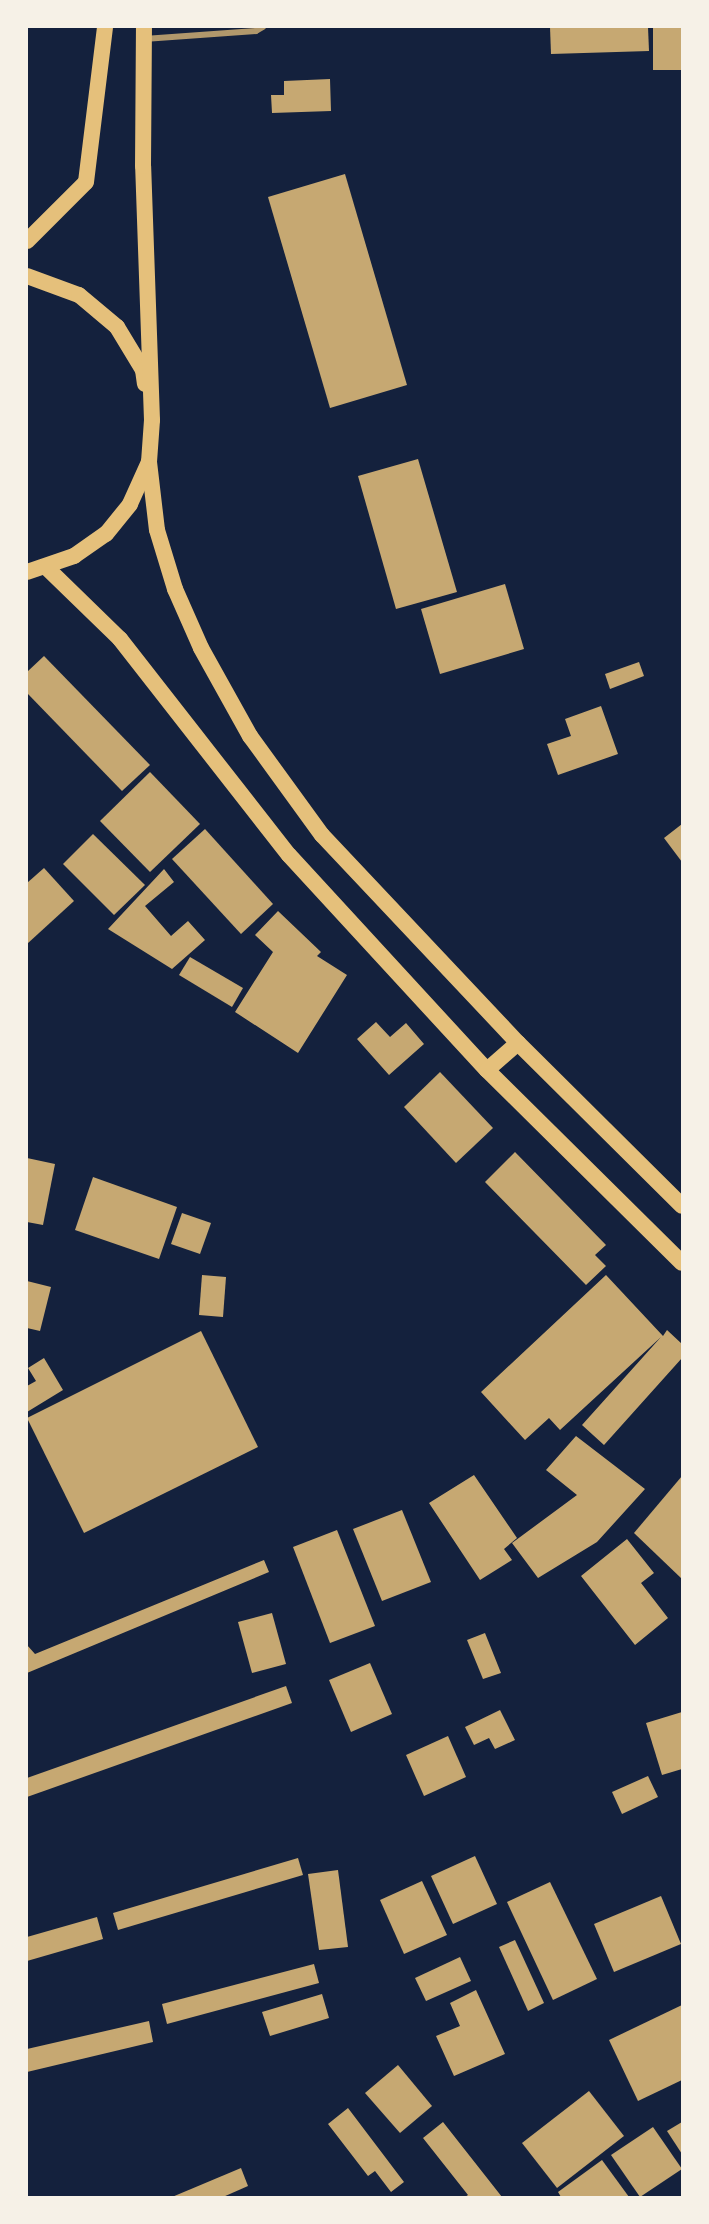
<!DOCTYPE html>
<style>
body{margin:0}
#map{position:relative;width:709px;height:2224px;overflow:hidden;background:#14213d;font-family:Poppins,sans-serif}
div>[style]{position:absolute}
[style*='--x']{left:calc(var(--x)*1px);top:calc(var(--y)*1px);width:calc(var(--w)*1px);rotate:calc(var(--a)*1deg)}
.building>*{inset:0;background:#c6a872}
.minor>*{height:6px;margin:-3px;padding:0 3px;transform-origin:3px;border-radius:3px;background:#b1986c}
.trunk>*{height:16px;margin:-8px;padding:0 8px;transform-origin:8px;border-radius:8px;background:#e5c07b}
span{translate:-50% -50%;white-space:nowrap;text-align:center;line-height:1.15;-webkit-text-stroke:4.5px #f6f1e7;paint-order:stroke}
.frame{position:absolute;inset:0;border:28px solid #f6f1e7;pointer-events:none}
</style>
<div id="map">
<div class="building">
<i style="clip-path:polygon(550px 27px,648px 27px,649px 51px,551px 54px)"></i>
<i style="clip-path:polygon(653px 27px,682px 27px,682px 70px,653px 70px)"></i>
<i style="clip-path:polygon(330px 79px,331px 111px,272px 113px,271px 95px,284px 95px,284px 81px)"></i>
<i style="clip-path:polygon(345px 174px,407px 385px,330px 408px,268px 197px)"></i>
<i style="clip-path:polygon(418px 459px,457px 592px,396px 609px,358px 476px)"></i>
<i style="clip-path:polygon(505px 584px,524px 649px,440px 674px,421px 609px)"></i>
<i style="clip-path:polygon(44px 656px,150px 765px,122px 791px,27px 693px,27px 672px)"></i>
<i style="clip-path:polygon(639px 662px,644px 676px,610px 689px,605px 674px)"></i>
<i style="clip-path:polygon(601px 706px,618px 754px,558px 775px,547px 744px,571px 736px,565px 719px)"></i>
<i style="clip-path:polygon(150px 772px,200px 824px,150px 872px,100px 821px)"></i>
<i style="clip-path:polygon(682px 824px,682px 862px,664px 838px)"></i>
<i style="clip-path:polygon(205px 829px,273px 904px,241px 934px,172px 859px)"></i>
<i style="clip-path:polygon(93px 834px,145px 885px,114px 915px,63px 864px)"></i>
<i style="clip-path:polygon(44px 868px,74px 901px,27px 944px,27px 883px)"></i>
<i style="clip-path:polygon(164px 869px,174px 882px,145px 906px,171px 936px,188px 921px,205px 940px,172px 969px,108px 929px)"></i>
<i style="clip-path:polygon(278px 911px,321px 952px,317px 956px,347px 975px,298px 1053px,235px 1012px,273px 952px,255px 935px)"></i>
<i style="clip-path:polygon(190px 957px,243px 988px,232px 1007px,179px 975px)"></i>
<i style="clip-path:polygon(376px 1022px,390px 1037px,406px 1023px,424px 1044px,389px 1075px,357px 1039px)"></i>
<i style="clip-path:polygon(440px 1072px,493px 1128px,456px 1163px,404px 1107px)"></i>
<i style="clip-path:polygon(515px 1152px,606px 1245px,595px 1255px,606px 1266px,586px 1285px,485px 1182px)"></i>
<i style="clip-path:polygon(27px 1158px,55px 1164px,43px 1225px,27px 1222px)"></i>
<i style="clip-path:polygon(93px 1177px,177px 1207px,159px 1259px,75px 1230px)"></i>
<i style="clip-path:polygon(182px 1213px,211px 1223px,200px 1254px,171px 1244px)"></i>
<i style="clip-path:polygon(202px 1275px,226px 1277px,223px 1317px,199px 1315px)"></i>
<i style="clip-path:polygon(606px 1275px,663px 1336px,667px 1330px,682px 1344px,682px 1358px,604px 1445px,582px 1425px,661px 1337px,560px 1430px,549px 1418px,525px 1440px,481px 1392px)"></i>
<i style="clip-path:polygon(27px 1281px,51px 1287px,40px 1331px,27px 1328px)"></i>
<i style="clip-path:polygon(201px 1331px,258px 1447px,84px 1533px,27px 1418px)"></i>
<i style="clip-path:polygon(44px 1358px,63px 1390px,27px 1412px,27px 1386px,36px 1381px,28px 1368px)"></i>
<i style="clip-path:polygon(576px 1436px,645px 1489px,597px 1542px,538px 1578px,512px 1543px,577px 1495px,546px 1470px)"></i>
<i style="clip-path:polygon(474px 1475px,517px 1538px,504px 1549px,512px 1560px,480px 1580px,429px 1503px)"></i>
<i style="clip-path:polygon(682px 1476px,682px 1579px,634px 1533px)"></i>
<i style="clip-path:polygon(402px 1510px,431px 1582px,382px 1601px,353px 1529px)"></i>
<i style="clip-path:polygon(337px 1530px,375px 1626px,330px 1643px,293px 1547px)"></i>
<i style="clip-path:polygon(627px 1539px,654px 1573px,641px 1583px,668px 1618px,635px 1645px,581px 1576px)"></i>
<i style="clip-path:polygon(264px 1560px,269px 1572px,27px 1673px,27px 1645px,35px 1654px)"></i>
<i style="clip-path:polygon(272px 1613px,286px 1664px,252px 1673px,238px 1622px)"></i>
<i style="clip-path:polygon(485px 1633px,501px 1673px,483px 1679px,467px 1640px)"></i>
<i style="clip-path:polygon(370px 1663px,392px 1714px,351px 1732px,329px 1680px)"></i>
<i style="clip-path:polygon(286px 1686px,292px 1703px,27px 1797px,27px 1778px)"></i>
<i style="clip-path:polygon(500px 1710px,515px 1740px,495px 1749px,489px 1738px,474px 1745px,465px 1727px)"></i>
<i style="clip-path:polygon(682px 1712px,682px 1769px,662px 1775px,646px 1723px)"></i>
<i style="clip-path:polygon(448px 1736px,466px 1777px,424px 1796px,406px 1755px)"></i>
<i style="clip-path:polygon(648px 1776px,658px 1797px,622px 1814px,612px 1792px)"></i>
<i style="clip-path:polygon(475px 1856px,497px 1904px,453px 1924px,431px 1876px)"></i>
<i style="clip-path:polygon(298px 1858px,303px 1875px,118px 1930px,113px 1913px)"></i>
<i style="clip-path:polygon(338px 1870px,348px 1947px,319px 1950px,308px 1874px)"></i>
<i style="clip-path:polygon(422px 1881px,447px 1935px,404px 1954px,380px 1900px)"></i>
<i style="clip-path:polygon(550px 1882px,597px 1979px,553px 2000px,507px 1902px)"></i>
<i style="clip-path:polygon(661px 1896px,681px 1944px,614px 1972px,594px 1924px)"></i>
<i style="clip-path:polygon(97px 1917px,103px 1939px,27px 1961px,27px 1937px)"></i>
<i style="clip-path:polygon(515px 1940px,544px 2003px,528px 2011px,499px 1947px)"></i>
<i style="clip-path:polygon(460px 1957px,471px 1981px,426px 2001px,415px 1978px)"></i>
<i style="clip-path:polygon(314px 1964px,319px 1983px,167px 2024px,162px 2004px)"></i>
<i style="clip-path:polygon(476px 1990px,505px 2054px,454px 2076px,436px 2036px,460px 2026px,450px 2003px)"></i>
<i style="clip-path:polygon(322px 1994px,329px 2018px,270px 2036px,262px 2012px)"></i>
<i style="clip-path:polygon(682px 2005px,682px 2080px,638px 2101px,609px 2040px)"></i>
<i style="clip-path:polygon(149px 2021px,153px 2042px,27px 2072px,27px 2049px)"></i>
<i style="clip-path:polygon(398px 2065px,432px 2106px,400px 2133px,365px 2093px)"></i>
<i style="clip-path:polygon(589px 2091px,624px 2136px,557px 2188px,522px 2143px)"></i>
<i style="clip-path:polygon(348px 2108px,404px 2182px,391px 2192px,375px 2171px,368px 2176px,328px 2124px)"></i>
<i style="clip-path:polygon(443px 2122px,502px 2197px,465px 2197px,468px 2195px,423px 2138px)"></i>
<i style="clip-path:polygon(682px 2122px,682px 2154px,667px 2131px)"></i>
<i style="clip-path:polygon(653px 2127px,682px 2169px,640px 2197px,611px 2155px)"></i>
<i style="clip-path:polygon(602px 2160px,629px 2197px,561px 2197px,558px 2192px)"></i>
<i style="clip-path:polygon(241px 2168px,248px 2186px,223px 2197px,172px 2197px)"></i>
</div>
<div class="minor">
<i style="--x:144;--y:39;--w:112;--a:-4.1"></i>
<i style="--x:256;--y:31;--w:8;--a:-30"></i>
</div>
<div class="trunk">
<i style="--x:27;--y:241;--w:83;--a:-45"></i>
<i style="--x:86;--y:182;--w:156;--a:-83"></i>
<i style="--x:27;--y:276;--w:55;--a:20.1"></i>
<i style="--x:79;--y:295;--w:50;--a:40.1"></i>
<i style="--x:117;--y:327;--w:50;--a:58.8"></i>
<i style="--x:143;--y:370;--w:14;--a:82"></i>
<i style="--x:149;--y:462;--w:68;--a:83.3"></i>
<i style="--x:157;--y:530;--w:62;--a:73"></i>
<i style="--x:175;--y:589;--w:64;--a:66.2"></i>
<i style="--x:201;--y:648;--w:101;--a:60.9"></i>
<i style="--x:250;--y:736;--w:122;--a:54"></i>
<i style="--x:322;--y:835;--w:286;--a:46.7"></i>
<i style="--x:518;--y:1043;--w:231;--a:44.8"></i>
<i style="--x:47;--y:568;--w:102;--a:44.2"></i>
<i style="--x:120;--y:639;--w:274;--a:52"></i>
<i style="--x:289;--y:855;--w:292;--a:47.4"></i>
<i style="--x:487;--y:1070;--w:274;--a:44.7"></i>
<i style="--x:27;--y:572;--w:50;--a:-18.8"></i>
<i style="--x:74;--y:556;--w:39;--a:-35"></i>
<i style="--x:106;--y:534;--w:38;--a:-51"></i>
<i style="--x:130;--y:504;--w:46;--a:-65.7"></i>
<i style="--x:149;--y:462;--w:42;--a:-85.9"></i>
<i style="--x:152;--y:420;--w:254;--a:-92"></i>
<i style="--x:143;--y:166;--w:139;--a:-89.6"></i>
<i style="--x:487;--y:1070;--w:41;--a:-41.1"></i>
</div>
<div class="frame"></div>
</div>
